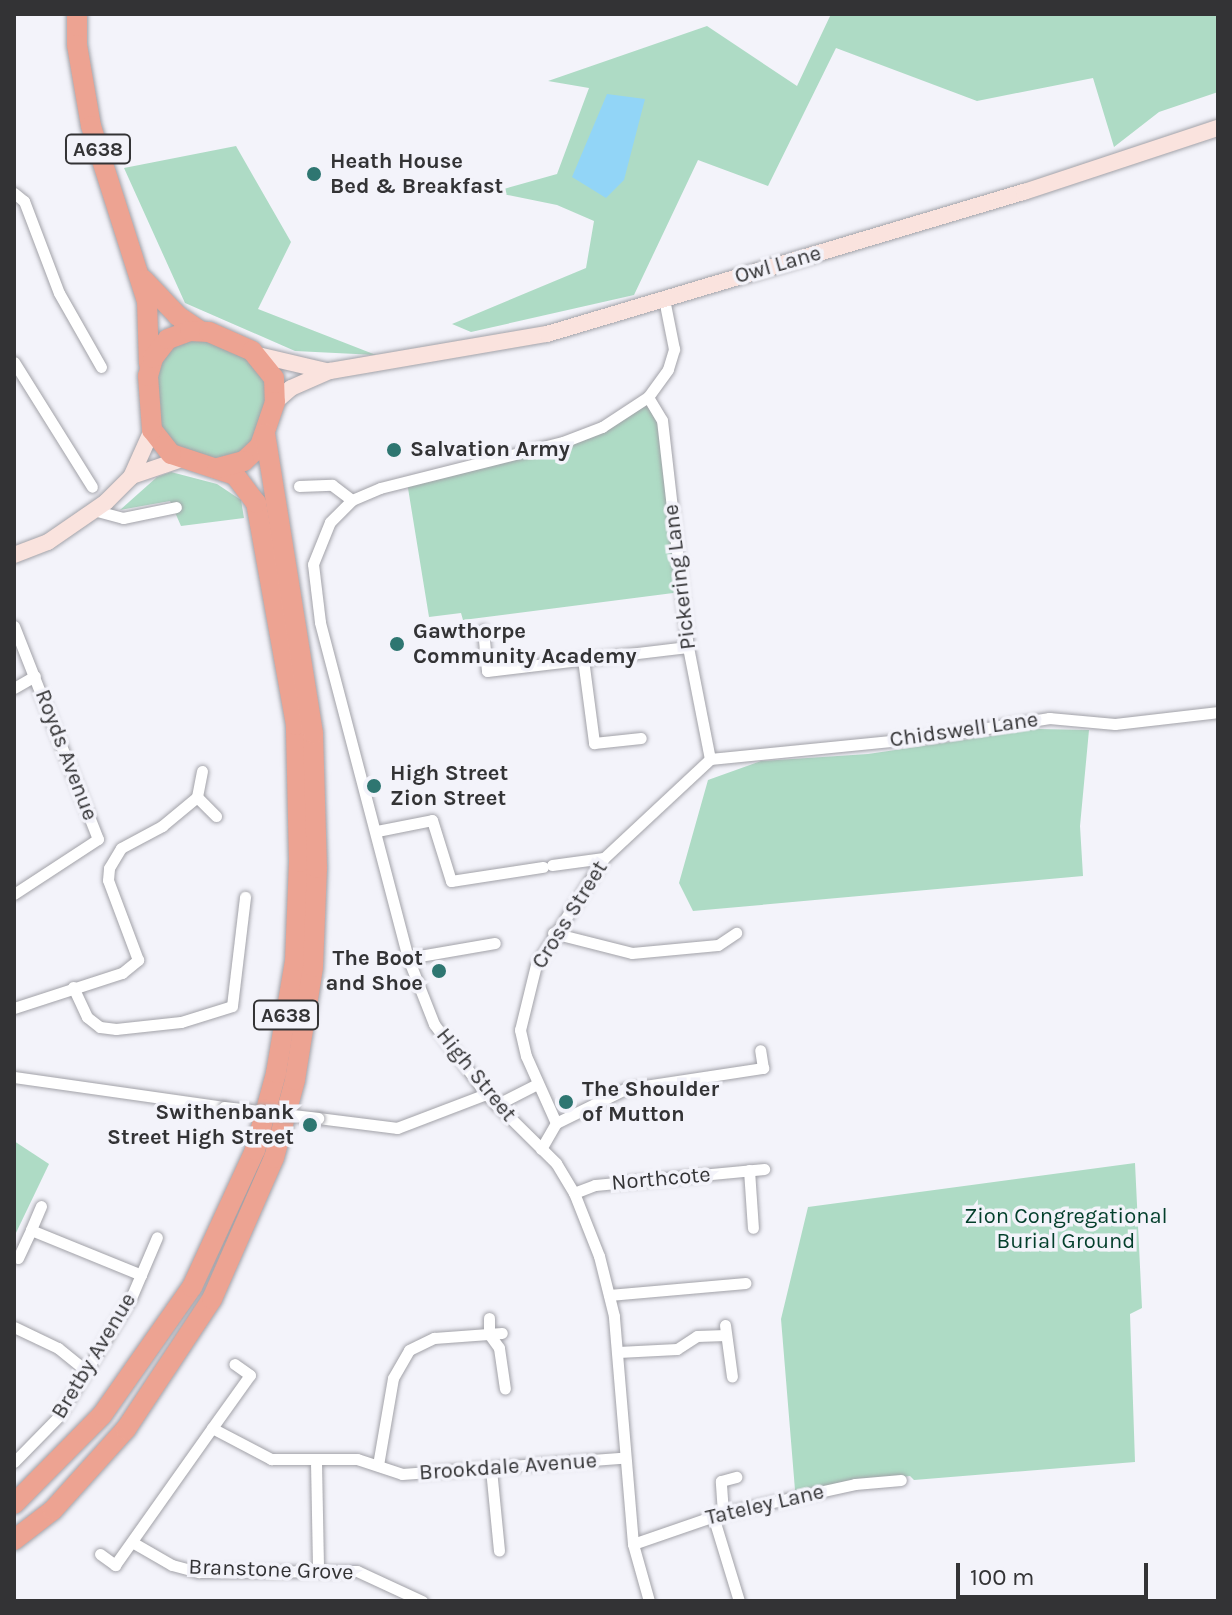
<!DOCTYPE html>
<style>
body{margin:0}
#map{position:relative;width:1232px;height:1615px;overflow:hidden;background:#f3f3fa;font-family:Karla,sans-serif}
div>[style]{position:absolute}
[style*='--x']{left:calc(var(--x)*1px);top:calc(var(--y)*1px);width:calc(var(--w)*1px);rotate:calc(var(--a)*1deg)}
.green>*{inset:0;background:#aedbc5}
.water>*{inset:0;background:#92d5f7}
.roads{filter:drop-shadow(0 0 2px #a2a2a8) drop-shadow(0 0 2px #a2a2a8)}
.street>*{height:11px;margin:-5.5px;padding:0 5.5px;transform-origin:5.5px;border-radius:5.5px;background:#fff}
.secondary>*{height:16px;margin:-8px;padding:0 8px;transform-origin:8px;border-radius:8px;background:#fae3de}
.highway>*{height:20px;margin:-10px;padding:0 10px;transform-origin:10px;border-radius:10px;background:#eda392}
.bridges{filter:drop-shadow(0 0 2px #a2a2a8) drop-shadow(0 0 2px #a2a2a8)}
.street-bridge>*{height:11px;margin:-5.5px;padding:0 5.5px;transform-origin:5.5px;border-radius:5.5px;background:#fff}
.dots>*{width:22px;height:22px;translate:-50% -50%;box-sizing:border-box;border:4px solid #f3f3fa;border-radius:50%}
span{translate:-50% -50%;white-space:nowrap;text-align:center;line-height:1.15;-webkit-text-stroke:7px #f3f3fa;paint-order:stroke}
.shield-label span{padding:2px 6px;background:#f3f3fa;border:2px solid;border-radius:6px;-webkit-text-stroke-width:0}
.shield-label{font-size:20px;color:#333335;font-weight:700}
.poi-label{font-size:22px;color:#333335;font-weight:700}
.left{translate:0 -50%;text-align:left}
.right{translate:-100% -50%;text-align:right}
.street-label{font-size:22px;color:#333335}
.park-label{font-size:22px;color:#033f2b}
.frame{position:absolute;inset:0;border:16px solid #333335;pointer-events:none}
.scale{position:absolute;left:956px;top:1563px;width:192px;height:36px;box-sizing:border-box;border:4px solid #333335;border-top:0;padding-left:10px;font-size:24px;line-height:28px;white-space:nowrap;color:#333335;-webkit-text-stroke:6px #f3f3fa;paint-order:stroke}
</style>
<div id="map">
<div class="green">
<i style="clip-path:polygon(831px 14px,1218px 14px,1218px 92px,1159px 112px,1114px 147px,1093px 78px,977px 101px,836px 48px,768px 186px,698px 160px,634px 295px,471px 332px,452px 324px,586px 268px,594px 221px,557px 205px,493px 192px,557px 174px,589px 88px,548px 81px,707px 26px,797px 86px)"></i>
<i style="clip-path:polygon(236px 146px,291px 242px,258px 309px,376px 355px,295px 351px,185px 303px,124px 168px)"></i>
<i style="clip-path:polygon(209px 332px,274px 378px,244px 461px,171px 454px,148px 403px,159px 348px)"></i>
<i style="clip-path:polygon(648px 397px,662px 420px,681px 592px,463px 620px,461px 613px,429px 617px,407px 482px,563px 442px)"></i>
<i style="clip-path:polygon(171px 472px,217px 484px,241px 500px,244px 518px,181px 526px,170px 501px,120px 510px,157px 477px)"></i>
<i style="clip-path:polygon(1039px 729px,1089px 730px,1080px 826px,1083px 876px,693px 911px,679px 883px,708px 780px,761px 761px,868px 754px)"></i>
<i style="clip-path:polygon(14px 1141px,49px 1164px,14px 1237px)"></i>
<i style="clip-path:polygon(1135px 1163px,1142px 1308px,1130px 1314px,1135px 1462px,914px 1480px,910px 1476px,795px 1490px,781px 1319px,808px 1207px)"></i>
</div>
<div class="water">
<i style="clip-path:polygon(607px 94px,645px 99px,624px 180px,606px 198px,572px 177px)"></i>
</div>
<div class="roads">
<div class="street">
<i style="--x:14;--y:193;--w:13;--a:39"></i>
<i style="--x:24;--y:201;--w:98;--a:69.2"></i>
<i style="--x:59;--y:293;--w:85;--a:60.4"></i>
<i style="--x:14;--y:362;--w:147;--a:58"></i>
<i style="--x:648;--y:397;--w:27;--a:59"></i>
<i style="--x:662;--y:420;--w:228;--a:83.5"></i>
<i style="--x:688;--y:647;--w:114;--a:78.9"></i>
<i style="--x:299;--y:486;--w:33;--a:-2"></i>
<i style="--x:332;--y:485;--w:25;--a:37"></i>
<i style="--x:97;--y:511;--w:27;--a:15"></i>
<i style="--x:123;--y:518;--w:54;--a:-11.7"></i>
<i style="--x:14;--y:626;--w:229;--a:68.5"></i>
<i style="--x:98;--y:839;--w:100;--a:146.8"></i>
<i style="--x:483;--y:630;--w:41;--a:84.4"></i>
<i style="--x:487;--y:671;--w:202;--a:-6.8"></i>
<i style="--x:583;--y:659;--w:85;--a:82.5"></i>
<i style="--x:594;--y:743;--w:47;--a:-6.1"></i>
<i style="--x:14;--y:688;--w:24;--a:-30"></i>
<i style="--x:710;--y:759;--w:222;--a:-5.7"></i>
<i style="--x:931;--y:737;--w:120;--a:-9.1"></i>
<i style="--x:1049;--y:718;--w:66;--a:5.2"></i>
<i style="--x:1115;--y:724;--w:104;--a:-6.6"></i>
<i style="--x:202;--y:771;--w:26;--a:101"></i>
<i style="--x:197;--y:797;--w:27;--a:45"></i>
<i style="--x:377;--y:831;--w:56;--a:-11.3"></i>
<i style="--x:432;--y:820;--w:64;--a:72.7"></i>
<i style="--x:451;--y:881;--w:93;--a:-8.7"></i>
<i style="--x:552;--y:865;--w:52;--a:-7.7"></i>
<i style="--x:553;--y:933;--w:81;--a:14.2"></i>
<i style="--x:632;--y:953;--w:86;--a:-5.3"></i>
<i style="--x:718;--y:945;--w:22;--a:-34"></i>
<i style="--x:408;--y:958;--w:88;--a:-9.8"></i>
<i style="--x:73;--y:987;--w:33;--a:65"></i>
<i style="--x:87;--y:1017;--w:16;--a:38"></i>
<i style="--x:100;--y:1027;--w:16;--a:7"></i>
<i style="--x:116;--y:1029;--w:65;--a:-6.1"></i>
<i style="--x:181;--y:1022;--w:53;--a:-17.4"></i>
<i style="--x:232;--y:1006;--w:110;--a:-83.2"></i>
<i style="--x:14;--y:1008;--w:114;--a:-18"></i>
<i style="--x:122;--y:973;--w:21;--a:-39"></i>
<i style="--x:138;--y:960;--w:85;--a:-110.6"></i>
<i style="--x:108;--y:880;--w:12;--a:-85"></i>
<i style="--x:109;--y:868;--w:23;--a:-59"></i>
<i style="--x:121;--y:848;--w:47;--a:-28.2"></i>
<i style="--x:162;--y:826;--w:45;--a:-39.6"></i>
<i style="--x:14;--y:1077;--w:212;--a:8.1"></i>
<i style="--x:496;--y:1105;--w:46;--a:-27.1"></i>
<i style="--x:318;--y:1118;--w:80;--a:7.2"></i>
<i style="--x:397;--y:1128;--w:95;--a:-20.9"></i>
<i style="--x:556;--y:1123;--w:77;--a:-26.2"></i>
<i style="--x:625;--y:1089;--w:140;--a:-8.7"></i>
<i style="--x:763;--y:1068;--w:18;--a:-99"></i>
<i style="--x:541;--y:1149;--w:30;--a:-60"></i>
<i style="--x:556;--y:1123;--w:73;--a:-114.1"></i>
<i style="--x:526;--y:1056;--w:27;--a:-103"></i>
<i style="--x:520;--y:1030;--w:67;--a:-76.2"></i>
<i style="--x:536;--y:965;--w:127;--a:-57.6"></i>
<i style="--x:604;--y:858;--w:145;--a:-43"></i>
<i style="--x:749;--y:1170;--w:58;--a:86.1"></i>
<i style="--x:574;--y:1193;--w:22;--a:-21"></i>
<i style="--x:595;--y:1185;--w:170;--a:-5.4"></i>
<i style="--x:41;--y:1206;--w:26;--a:113"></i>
<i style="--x:31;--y:1230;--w:119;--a:22.2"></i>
<i style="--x:18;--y:1258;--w:31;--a:-65"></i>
<i style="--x:609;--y:1295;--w:137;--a:-5"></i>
<i style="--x:489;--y:1318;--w:16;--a:90"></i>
<i style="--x:489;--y:1334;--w:17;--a:54"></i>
<i style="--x:499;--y:1348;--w:41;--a:81.7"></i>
<i style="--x:725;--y:1325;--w:52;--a:82.3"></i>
<i style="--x:14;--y:1327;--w:49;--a:25.5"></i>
<i style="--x:58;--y:1348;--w:35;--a:39"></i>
<i style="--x:618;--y:1352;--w:59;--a:-2.9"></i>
<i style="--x:677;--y:1349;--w:24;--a:-33"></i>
<i style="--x:697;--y:1336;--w:29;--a:-2"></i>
<i style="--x:212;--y:1428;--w:67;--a:27.7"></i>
<i style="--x:271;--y:1459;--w:86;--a:0"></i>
<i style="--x:357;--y:1459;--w:47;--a:18.4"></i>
<i style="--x:402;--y:1474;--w:221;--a:-4.2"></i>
<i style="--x:14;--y:1462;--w:63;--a:-45.6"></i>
<i style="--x:58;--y:1417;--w:140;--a:-58.5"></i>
<i style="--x:131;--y:1298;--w:66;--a:-66.9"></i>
<i style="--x:316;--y:1462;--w:106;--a:88.9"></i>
<i style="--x:378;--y:1465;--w:88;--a:-80.2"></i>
<i style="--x:393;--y:1378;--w:32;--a:-60"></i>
<i style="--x:409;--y:1350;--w:28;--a:-26"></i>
<i style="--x:434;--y:1338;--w:68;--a:-4.2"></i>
<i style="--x:491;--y:1469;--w:82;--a:84.4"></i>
<i style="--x:723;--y:1513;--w:32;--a:-94"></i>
<i style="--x:721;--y:1481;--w:16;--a:-15"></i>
<i style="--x:713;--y:1516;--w:89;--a:73"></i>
<i style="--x:132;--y:1542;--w:46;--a:29.9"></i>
<i style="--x:172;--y:1565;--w:28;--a:15"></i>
<i style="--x:199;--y:1572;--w:158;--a:-0.4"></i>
<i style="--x:357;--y:1571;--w:72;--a:24.8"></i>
<i style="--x:633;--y:1544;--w:95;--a:-19"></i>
<i style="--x:723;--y:1513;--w:135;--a:-12.4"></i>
<i style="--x:855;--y:1484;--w:46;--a:-5"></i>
<i style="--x:100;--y:1554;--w:19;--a:36"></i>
<i style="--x:115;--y:1565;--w:168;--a:-54.7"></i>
<i style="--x:212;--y:1428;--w:65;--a:-54.4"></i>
<i style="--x:250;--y:1375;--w:19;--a:-145"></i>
<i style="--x:649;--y:1601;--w:59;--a:-105.7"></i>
<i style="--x:633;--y:1544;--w:229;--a:-94.8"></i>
<i style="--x:614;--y:1316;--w:62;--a:-104"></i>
<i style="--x:599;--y:1256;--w:68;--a:-111.6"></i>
<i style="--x:574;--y:1193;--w:35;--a:-121"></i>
<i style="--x:556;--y:1163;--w:98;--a:-135.4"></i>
<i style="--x:486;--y:1094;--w:87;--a:-126.6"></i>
<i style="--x:434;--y:1024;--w:71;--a:-111.5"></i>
<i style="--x:408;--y:958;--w:347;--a:-104.7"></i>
<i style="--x:320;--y:622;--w:58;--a:-96.9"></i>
<i style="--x:313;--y:564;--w:45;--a:-68"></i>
<i style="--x:330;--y:522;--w:31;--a:-45"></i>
<i style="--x:352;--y:500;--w:30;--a:-23"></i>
<i style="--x:380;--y:488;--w:189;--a:-14.1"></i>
<i style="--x:563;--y:442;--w:42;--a:-21"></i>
<i style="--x:602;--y:427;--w:55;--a:-33.1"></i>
<i style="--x:648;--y:397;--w:34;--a:-54"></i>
<i style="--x:668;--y:369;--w:21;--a:-73"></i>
<i style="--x:674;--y:349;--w:51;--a:-101.3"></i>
</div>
<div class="secondary">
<i style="--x:258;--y:355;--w:70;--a:13.2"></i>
<i style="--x:275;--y:402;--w:21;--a:-41"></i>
<i style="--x:291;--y:388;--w:43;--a:-23.6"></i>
<i style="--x:330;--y:371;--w:220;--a:-9.7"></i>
<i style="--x:547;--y:334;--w:498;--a:-16.6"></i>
<i style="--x:1024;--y:192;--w:204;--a:-18.3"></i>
<i style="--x:132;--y:476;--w:53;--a:-18.8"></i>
<i style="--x:14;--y:555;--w:36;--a:-21"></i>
<i style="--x:48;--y:542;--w:70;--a:-34.6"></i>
<i style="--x:106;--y:502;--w:35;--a:-45"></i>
<i style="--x:131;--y:477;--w:51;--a:-65.9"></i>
</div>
<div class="highway">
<i style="--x:77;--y:14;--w:31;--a:90"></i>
<i style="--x:77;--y:45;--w:82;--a:80.2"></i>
<i style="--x:91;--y:126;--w:184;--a:72.3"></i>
<i style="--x:147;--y:301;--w:63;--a:88.2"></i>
<i style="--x:144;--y:280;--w:50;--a:46.6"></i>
<i style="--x:178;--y:316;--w:27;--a:34"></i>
<i style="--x:14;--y:1504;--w:125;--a:-45.3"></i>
<i style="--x:102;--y:1415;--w:156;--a:-54.9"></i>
<i style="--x:192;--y:1287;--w:151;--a:-65.3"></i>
<i style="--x:255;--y:1150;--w:80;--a:-74.7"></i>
<i style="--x:276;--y:1073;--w:114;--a:-80.4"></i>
<i style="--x:295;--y:961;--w:99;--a:-87.7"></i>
<i style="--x:299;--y:862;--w:137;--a:-91.3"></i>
<i style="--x:296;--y:725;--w:226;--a:-100.2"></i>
<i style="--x:256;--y:503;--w:35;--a:-127"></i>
<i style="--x:235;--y:475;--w:67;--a:-161.8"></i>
<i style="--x:171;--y:454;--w:31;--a:-128"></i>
<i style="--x:152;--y:430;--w:54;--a:-94.2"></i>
<i style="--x:148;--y:376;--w:19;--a:-74"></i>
<i style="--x:153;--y:358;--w:24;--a:-52"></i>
<i style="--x:168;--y:339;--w:23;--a:-20"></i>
<i style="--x:190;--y:331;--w:19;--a:3"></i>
<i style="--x:209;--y:332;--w:47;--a:23.8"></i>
<i style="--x:252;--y:351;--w:35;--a:51"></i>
<i style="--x:274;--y:378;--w:24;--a:88"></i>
<i style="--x:275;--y:402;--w:46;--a:108.8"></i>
<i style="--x:260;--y:446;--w:22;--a:137"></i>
<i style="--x:244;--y:461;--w:27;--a:165"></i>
<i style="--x:14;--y:1540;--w:49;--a:-37.6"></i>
<i style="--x:53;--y:1510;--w:109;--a:-48"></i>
<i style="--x:126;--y:1429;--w:156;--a:-56.5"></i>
<i style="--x:212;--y:1299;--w:154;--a:-66.3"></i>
<i style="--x:274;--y:1158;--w:81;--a:-74.9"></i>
<i style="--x:295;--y:1080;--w:114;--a:-80.9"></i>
<i style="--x:313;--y:967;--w:99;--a:-87.7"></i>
<i style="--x:317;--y:868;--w:135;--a:-91.7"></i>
<i style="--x:313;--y:733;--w:303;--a:-99.1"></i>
</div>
</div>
<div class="bridges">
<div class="street-bridge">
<i style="--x:224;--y:1107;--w:95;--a:6.7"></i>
</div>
</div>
<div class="dots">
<i style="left:314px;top:174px;background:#2e7671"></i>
<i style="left:394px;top:450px;background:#2e7671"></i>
<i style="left:397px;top:644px;background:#2e7671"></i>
<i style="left:374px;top:786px;background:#2e7671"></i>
<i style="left:439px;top:971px;background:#2e7671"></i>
<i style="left:566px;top:1102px;background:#2e7671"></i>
<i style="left:310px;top:1125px;background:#2e7671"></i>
</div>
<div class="shield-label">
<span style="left:98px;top:149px">A638</span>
<span style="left:286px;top:1015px">A638</span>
</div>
<div class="poi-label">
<span class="left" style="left:330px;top:174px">Heath House<br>Bed &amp; Breakfast</span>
<span class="left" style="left:410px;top:450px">Salvation Army</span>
<span class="left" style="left:413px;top:644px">Gawthorpe<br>Community Academy</span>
<span class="left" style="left:390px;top:786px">High Street<br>Zion Street</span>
<span class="right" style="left:423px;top:971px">The Boot<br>and Shoe</span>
<span class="left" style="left:582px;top:1102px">The Shoulder<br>of Mutton</span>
<span class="right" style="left:294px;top:1125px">Swithenbank<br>Street High Street</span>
</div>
<div class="street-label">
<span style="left:778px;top:265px;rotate:-16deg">Owl Lane</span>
<span style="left:680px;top:577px;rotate:-97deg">Pickering Lane</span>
<span style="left:964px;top:730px;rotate:-8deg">Chidswell Lane</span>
<span style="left:66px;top:755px;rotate:69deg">Royds Avenue</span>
<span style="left:570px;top:915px;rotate:-58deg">Cross Street</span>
<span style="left:476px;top:1075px;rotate:51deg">High Street</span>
<span style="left:661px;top:1179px;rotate:-5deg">Northcote</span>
<span style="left:94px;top:1356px;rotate:-59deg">Bretby Avenue</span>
<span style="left:508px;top:1467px;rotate:-4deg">Brookdale Avenue</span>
<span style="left:765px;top:1505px;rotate:-13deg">Tateley Lane</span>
<span style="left:271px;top:1570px;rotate:2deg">Branstone Grove</span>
</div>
<div class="park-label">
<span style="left:1066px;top:1229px">Zion Congregational<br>Burial Ground</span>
</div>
<div class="frame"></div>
<div class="scale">100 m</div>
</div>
